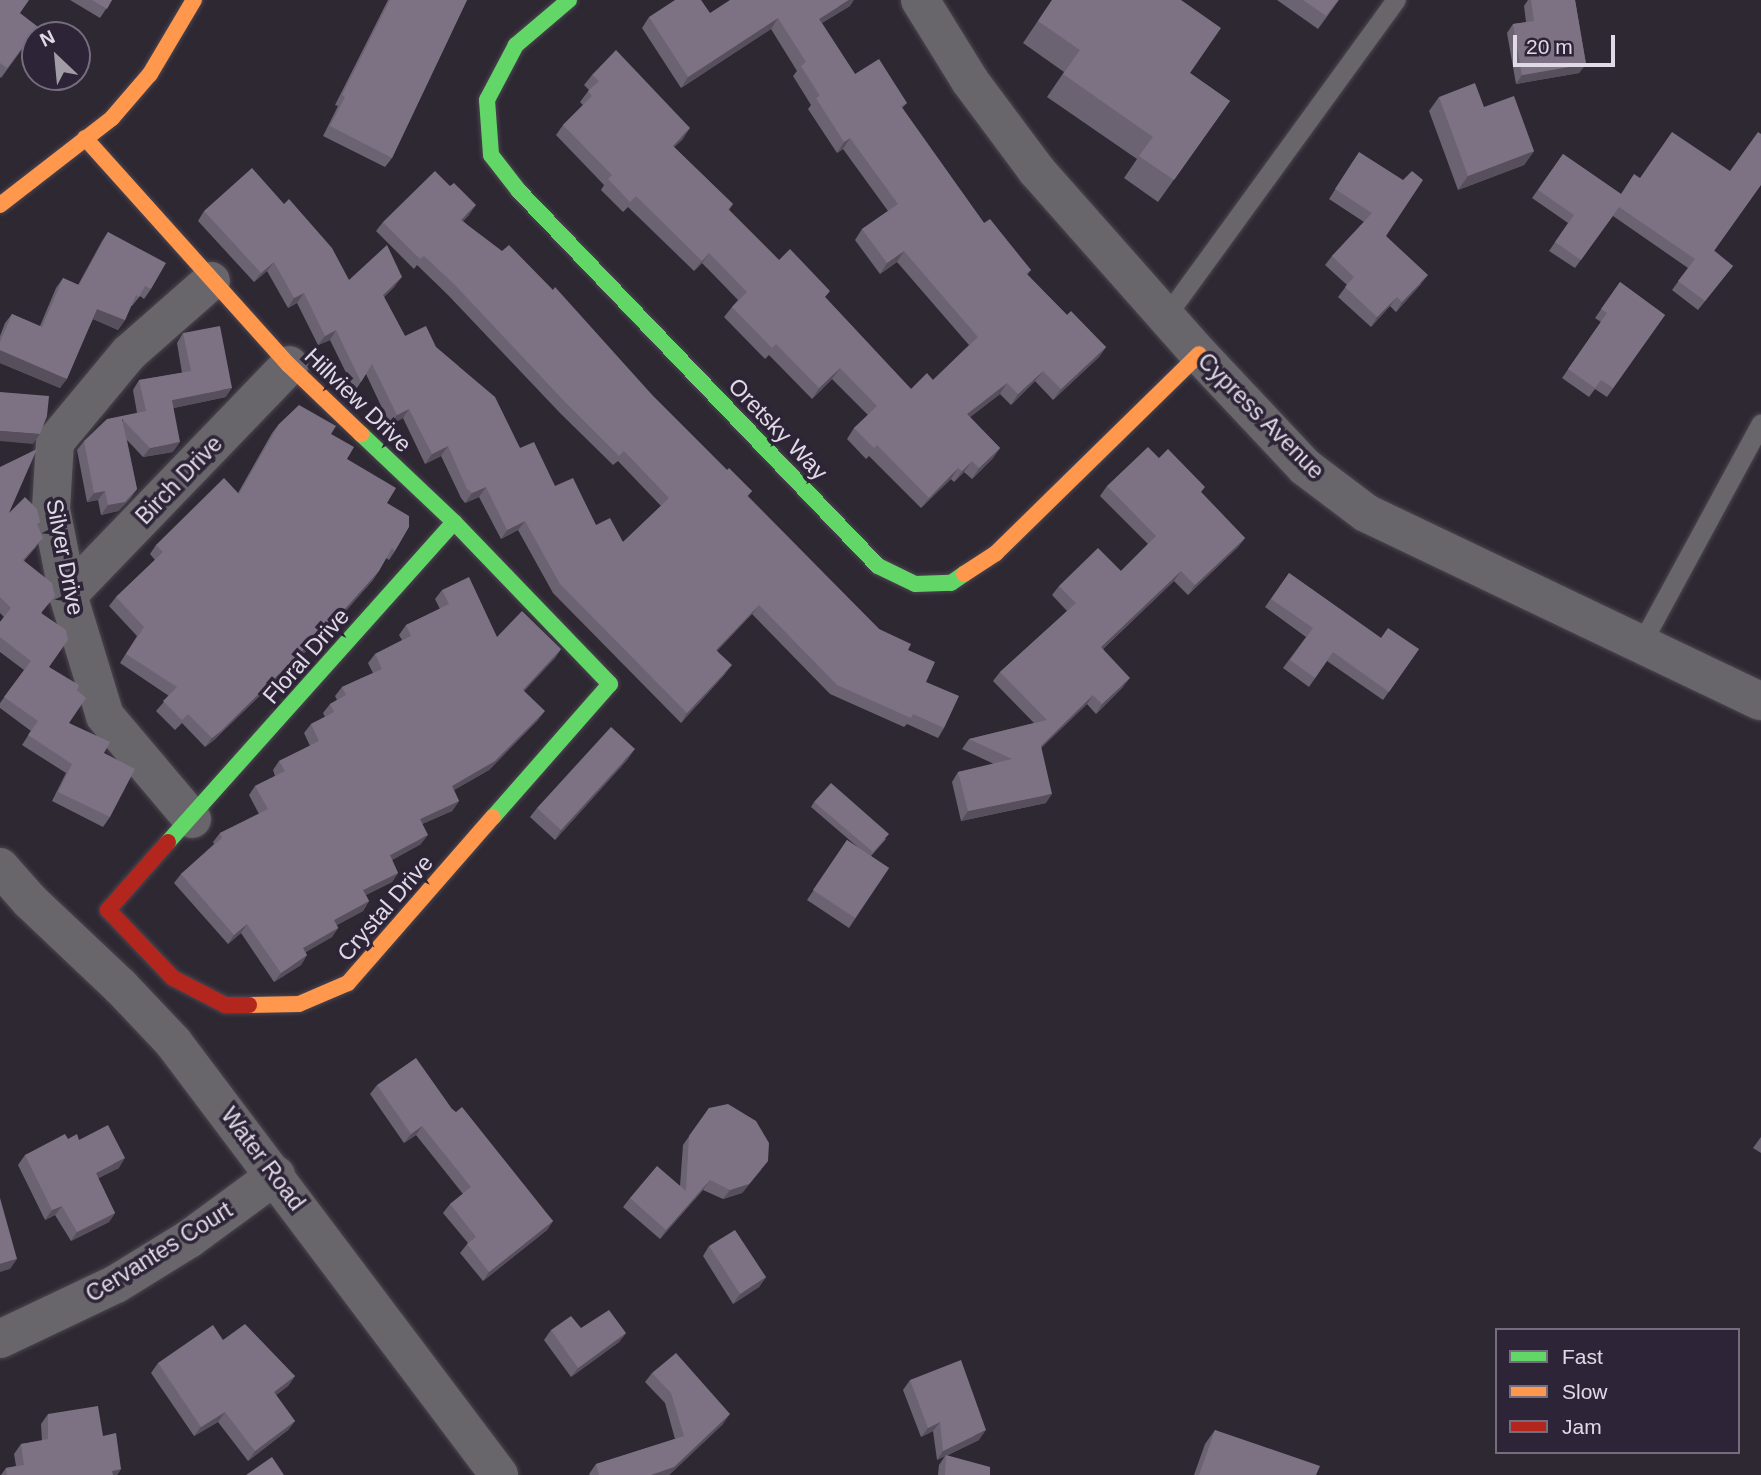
<!DOCTYPE html>
<style>
body{margin:0}
#map{position:relative;width:1761px;height:1475px;overflow:hidden;background:#2e2833;font-family:Arial,sans-serif}
div>[style]{position:absolute}
[style*='--x']{left:calc(var(--x)*1px);top:calc(var(--y)*1px);width:calc(var(--w)*1px);rotate:calc(var(--a)*1deg)}
.roads{filter:drop-shadow(0 0 2px #4a454f) drop-shadow(0 0 2px #4a454f)}
.lane>*{height:19px;margin:-9.5px;padding:0 9.5px;transform-origin:9.5px;border-radius:9.5px;background:#69666b}
.street>*{height:38px;margin:-19px;padding:0 19px;transform-origin:19px;border-radius:19px;background:#69666b}
.fast>*{height:16px;margin:-8px;padding:0 8px;transform-origin:8px;border-radius:8px;background:#63d668}
.slow>*{height:16px;margin:-8px;padding:0 8px;transform-origin:8px;border-radius:8px;background:#ff974d}
.jam>*{height:16px;margin:-8px;padding:0 8px;transform-origin:8px;border-radius:8px;background:#b3261e}
.wall>*{inset:0;background:#6b6272}
.shaded-wall>*{inset:0;background:#57505c}
.building>*{inset:0;background:#7c7284}
span{translate:-50% -50%;white-space:nowrap;text-align:center;line-height:1.15;-webkit-text-stroke:7px #2e2437;paint-order:stroke}
.street-label{font-size:23px;color:#e0dae6}
.legend{position:absolute;left:1495px;top:1328px;width:245px;height:126px;box-sizing:border-box;background:#2e2437;border:2px solid #756d7d;margin:0;padding:9px 12px;list-style:none;font-size:21px;color:#e0dae6}
.legend li{display:flex;align-items:center;gap:14px;height:35px}
.legend b{width:35px;border:2px solid #756d7d}
.north{position:absolute;left:21px;top:21px;width:70px;height:70px;box-sizing:border-box;background:#2e2437;border:2px solid #756d7d;border-radius:50%;rotate:334deg;font-size:19px;font-weight:700;line-height:28px;text-align:center;color:#e0dae6}
.north::after{content:'';display:block;margin:auto;width:24px;height:32px;background:#a29ca7;clip-path:polygon(50% 0,100% 100%,50% 72%,0 100%)}
.scale{position:absolute;left:1513px;top:35px;width:102px;height:32px;box-sizing:border-box;border:4px solid #e0dae6;border-top:0;padding-left:9px;font-size:21px;line-height:24px;white-space:nowrap;color:#e0dae6;-webkit-text-stroke:5px #2e2437;paint-order:stroke}
</style>
<div id="map">
<div class="roads">
<div class="lane">
<i style="--x:1166;--y:316;--w:391;--a:-54"></i>
<i style="--x:1641;--y:644;--w:251;--a:-61.5"></i>
</div>
<div class="street">
<i style="--x:920;--y:0;--w:95;--a:58.3"></i>
<i style="--x:970;--y:81;--w:112;--a:53.3"></i>
<i style="--x:1037;--y:171;--w:244;--a:48.5"></i>
<i style="--x:1199;--y:354;--w:155;--a:46.8"></i>
<i style="--x:1305;--y:467;--w:76;--a:37"></i>
<i style="--x:1366;--y:513;--w:437;--a:25.5"></i>
<i style="--x:68;--y:595;--w:319;--a:-46.1"></i>
<i style="--x:192;--y:819;--w:135;--a:-130.2"></i>
<i style="--x:105;--y:716;--w:127;--a:-107"></i>
<i style="--x:68;--y:595;--w:88;--a:-101.2"></i>
<i style="--x:51;--y:509;--w:67;--a:-86.6"></i>
<i style="--x:55;--y:442;--w:116;--a:-50.3"></i>
<i style="--x:129;--y:353;--w:109;--a:-41.3"></i>
<i style="--x:0;--y:867;--w:45;--a:48.6"></i>
<i style="--x:30;--y:901;--w:125;--a:43.4"></i>
<i style="--x:121;--y:987;--w:76;--a:46.6"></i>
<i style="--x:173;--y:1042;--w:542;--a:53.02"></i>
<i style="--x:0;--y:1339;--w:128;--a:-25.4"></i>
<i style="--x:116;--y:1284;--w:86;--a:-31.7"></i>
<i style="--x:189;--y:1239;--w:108;--a:-36.3"></i>
</div>
<div class="fast">
<i style="--x:569;--y:0;--w:70;--a:139.7"></i>
<i style="--x:516;--y:45;--w:62;--a:117.8"></i>
<i style="--x:487;--y:100;--w:55;--a:85.8"></i>
<i style="--x:491;--y:155;--w:46;--a:52.1"></i>
<i style="--x:519;--y:191;--w:519;--a:46.25"></i>
<i style="--x:878;--y:566;--w:41;--a:25.9"></i>
<i style="--x:915;--y:584;--w:36;--a:-2"></i>
<i style="--x:951;--y:583;--w:16;--a:-35"></i>
<i style="--x:361;--y:434;--w:128;--a:43.4"></i>
<i style="--x:454;--y:522;--w:225;--a:46.1"></i>
<i style="--x:610;--y:684;--w:177;--a:131.3"></i>
<i style="--x:168;--y:842;--w:429;--a:-48.2"></i>
</div>
<div class="slow">
<i style="--x:85;--y:138;--w:305;--a:48.1"></i>
<i style="--x:289;--y:365;--w:100;--a:43.8"></i>
<i style="--x:0;--y:205;--w:142;--a:-37.8"></i>
<i style="--x:112;--y:118;--w:58;--a:-49.2"></i>
<i style="--x:150;--y:74;--w:86;--a:-59.3"></i>
<i style="--x:964;--y:574;--w:38;--a:-33"></i>
<i style="--x:996;--y:553;--w:284;--a:-44.4"></i>
<i style="--x:249;--y:1005;--w:50;--a:-1.1"></i>
<i style="--x:299;--y:1004;--w:53;--a:-23.2"></i>
<i style="--x:348;--y:983;--w:220;--a:-48.9"></i>
</div>
<div class="jam">
<i style="--x:168;--y:842;--w:91;--a:131.4"></i>
<i style="--x:108;--y:910;--w:94;--a:46.3"></i>
<i style="--x:173;--y:978;--w:59;--a:27.4"></i>
<i style="--x:225;--y:1005;--w:24;--a:0"></i>
</div>
</div>
<div class="wall">
<i style="clip-path:polygon(0 0,38px 27px,1px 78px,0 77px)"></i>
<i style="clip-path:polygon(70px 0,112px 0,100px 18px)"></i>
<i style="clip-path:polygon(388px 0,467px 0,392px 158px,385px 167px,323px 136px,338px 106px,335px 105px)"></i>
<i style="clip-path:polygon(1052px 0,1190px 73px,1230px 101px,1158px 202px,1124px 178px,1137px 159px,1047px 97px,1064px 72px,1023px 43px)"></i>
<i style="clip-path:polygon(1277px 0,1339px 0,1318px 29px)"></i>
<i style="clip-path:polygon(1528px 0,1575px 0,1586px 64px,1579px 73px,1516px 84px,1507px 33px,1513px 24px,1526px 22px,1524px 6px)"></i>
<i style="clip-path:polygon(850px 6px,822px 23px,855px 74px,907px 103px,902px 108px,984px 223px,1031px 270px,1027px 275px,1067px 315px,1106px 347px,1099px 357px,1053px 400px,1035px 381px,1011px 405px,1000px 394px,970px 417px,1000px 448px,993px 458px,972px 479px,964px 472px,954px 482px,951px 479px,921px 508px,869px 456px,866px 459px,847px 439px,854px 428px,868px 415px,832px 379px,812px 399px,769px 355px,765px 359px,724px 317px,732px 307px,738px 300px,702px 263px,694px 271px,628px 207px,623px 212px,601px 190px,604px 185px,556px 135px,563px 125px,583px 105px,580px 102px,589px 90px,584px 85px,592px 75px,683px 139px,674px 147px,733px 204px,729px 210px,779px 260px,826px 298px,911px 389px,933px 380px,969px 345px,897px 262px,880px 274px,855px 240px,862px 229px,888px 211px,843px 149px,837px 153px,808px 109px,811px 105px,793px 76px,797px 71px,771px 29px,681px 88px,642px 28px,649px 17px)"></i>
<i style="clip-path:polygon(1439px 97px,1484px 107px,1534px 151px,1524px 165px,1458px 190px,1429px 111px)"></i>
<i style="clip-path:polygon(1563px 154px,1621px 194px,1715px 251px,1733px 266px,1698px 310px,1672px 290px,1688px 268px,1613px 216px,1575px 268px,1549px 251px,1568px 223px,1532px 198px)"></i>
<i style="clip-path:polygon(1353px 162px,1386px 236px,1421px 284px,1396px 312px,1390px 306px,1371px 327px,1338px 297px,1347px 285px,1325px 265px,1332px 256px,1364px 222px,1329px 199px)"></i>
<i style="clip-path:polygon(204px 211px,349px 280px,395px 286px,384px 297px,405px 336px,436px 347px,520px 448px,555px 486px,596px 525px,623px 542px,661px 506px,618px 461px,613px 465px,560px 413px,448px 295px,417px 265px,414px 269px,376px 231px,383px 222px,469px 215px,463px 221px,654px 397px,727px 470px,752px 491px,748px 496px,879px 629px,908px 650px,926px 682px,944px 728px,938px 738px,907px 724px,904px 727px,830px 694px,752px 614px,717px 651px,725px 674px,681px 723px,553px 593px,518px 530px,501px 539px,479px 497px,465px 503px,461px 498px,441px 456px,425px 464px,403px 418px,390px 425px,366px 374px,355px 391px,330px 340px,318px 345px,297px 303px,288px 308px,267px 271px,254px 282px,198px 221px)"></i>
<i style="clip-path:polygon(108px 232px,151px 289px,144px 299px,140px 296px,132px 306px,131px 306px,125px 320px,118px 330px,93px 319px,60px 388px,0 363px,0 336px,5px 323px,12px 314px,40px 326px,56px 288px,63px 278px,78px 285px,102px 241px)"></i>
<i style="clip-path:polygon(1620px 282px,1665px 315px,1607px 397px,1595px 389px,1589px 397px,1562px 378px,1601px 322px,1595px 318px)"></i>
<i style="clip-path:polygon(183px 333px,226px 397px,173px 408px,173px 452px,143px 457px,127px 440px,137px 489px,130px 499px,118px 511px,101px 515px,98px 500px,87px 502px,77px 450px,84px 441px,137px 413px,133px 390px,139px 380px,182px 373px,177px 343px)"></i>
<i style="clip-path:polygon(279px 424px,331px 434px,347px 459px,387px 503px,395px 551px,389px 560px,386px 558px,373px 580px,337px 621px,214px 740px,205px 747px,182px 723px,175px 730px,156px 711px,169px 696px,120px 663px,137px 636px,109px 606px,116px 597px,155px 560px,150px 554px,156px 545px,238px 493px,272px 433px)"></i>
<i style="clip-path:polygon(1159px 458px,1201px 492px,1245px 538px,1238px 547px,1188px 595px,1174px 581px,1103px 649px,1123px 687px,1096px 714px,1087px 704px,1041px 748px,1046px 803px,961px 821px,952px 782px,958px 772px,994px 764px,962px 749px,969px 739px,1034px 723px,993px 681px,1000px 672px,1067px 611px,1052px 595px,1059px 586px,1121px 571px,1148px 544px,1100px 496px,1107px 486px)"></i>
<i style="clip-path:polygon(0 467px,9px 513px,37px 525px,36px 547px,24px 561px,42px 614px,49px 667px,77px 690px,69px 723px,104px 753px,110px 817px,103px 827px,52px 801px,66px 773px,22px 745px,31px 731px,0 708px,0 703px,24px 670px,0 652px,0 622px,4px 617px,0 613px)"></i>
<i style="clip-path:polygon(1289px 573px,1381px 638px,1419px 649px,1383px 700px,1327px 661px,1309px 687px,1283px 668px,1306px 637px,1265px 607px)"></i>
<i style="clip-path:polygon(442px 590px,497px 637px,561px 649px,555px 658px,524px 691px,538px 720px,489px 770px,454px 790px,459px 801px,452px 811px,422px 824px,421px 844px,392px 860px,398px 873px,392px 882px,366px 895px,369px 901px,363px 911px,337px 925px,338px 928px,332px 937px,305px 952px,307px 955px,301px 965px,274px 982px,241px 933px,228px 944px,174px 883px,181px 874px,214px 844px,213px 842px,220px 833px,259px 814px,249px 795px,255px 786px,275px 776px,273px 770px,279px 761px,310px 746px,304px 733px,311px 724px,325px 717px,323px 713px,330px 704px,337px 700px,335px 696px,342px 687px,373px 673px,368px 663px,375px 654px,402px 640px,399px 635px,406px 625px,440px 609px,435px 599px)"></i>
<i style="clip-path:polygon(628px 759px,555px 840px,530px 817px,537px 808px)"></i>
<i style="clip-path:polygon(814px 802px,886px 839px,871px 856px,889px 868px,849px 928px,807px 900px,847px 840px,861px 850px,811px 807px)"></i>
<i style="clip-path:polygon(377px 1085px,452px 1109px,553px 1221px,547px 1230px,483px 1281px,460px 1253px,468px 1243px,443px 1213px,450px 1204px,463px 1194px,416px 1135px,404px 1143px,370px 1094px)"></i>
<i style="clip-path:polygon(709px 1108px,761px 1170px,742px 1193px,723px 1199px,703px 1190px,660px 1239px,623px 1207px,630px 1198px,680px 1186px,683px 1145px)"></i>
<i style="clip-path:polygon(1761px 1137px,1761px 1153px,1753px 1148px)"></i>
<i style="clip-path:polygon(68px 1139px,79px 1140px,119px 1168px,98px 1178px,115px 1213px,109px 1222px,71px 1241px,55px 1215px,45px 1220px,18px 1165px,25px 1155px)"></i>
<i style="clip-path:polygon(709px 1246px,766px 1277px,759px 1287px,733px 1304px,703px 1256px)"></i>
<i style="clip-path:polygon(581px 1328px,626px 1333px,619px 1342px,571px 1377px,544px 1340px,551px 1330px)"></i>
<i style="clip-path:polygon(223px 1340px,295px 1376px,288px 1386px,276px 1395px,295px 1421px,288px 1430px,248px 1461px,218px 1422px,194px 1436px,151px 1373px,158px 1363px)"></i>
<i style="clip-path:polygon(652px 1373px,723px 1424px,669px 1475px,590px 1475px,589px 1474px,596px 1464px,675px 1439px,665px 1403px,645px 1382px)"></i>
<i style="clip-path:polygon(910px 1380px,979px 1440px,946px 1456px,990px 1475px,938px 1475px,939px 1465px,945px 1456px,937px 1460px,933px 1431px,921px 1437px,903px 1390px)"></i>
<i style="clip-path:polygon(48px 1414px,103px 1436px,121px 1469px,117px 1475px,1px 1475px,6px 1468px,16px 1466px,14px 1454px,21px 1444px,42px 1441px,41px 1424px)"></i>
<i style="clip-path:polygon(1215px 1430px,1316px 1475px,1194px 1475px,1205px 1444px)"></i>
</div>
<div class="shaded-wall">
<i style="clip-path:polygon(849px 0,854px 0,850px 6px,811px 29px,819px 19px)"></i>
<i style="clip-path:polygon(778px 18px,771px 29px,681px 88px,688px 77px)"></i>
<i style="clip-path:polygon(1586px 64px,1579px 73px,1516px 84px,1522px 75px)"></i>
<i style="clip-path:polygon(690px 128px,683px 139px,665px 156px,673px 146px)"></i>
<i style="clip-path:polygon(850px 138px,843px 149px,837px 153px,844px 142px)"></i>
<i style="clip-path:polygon(1534px 151px,1524px 165px,1458px 190px,1468px 176px)"></i>
<i style="clip-path:polygon(476px 205px,469px 215px,454px 230px,461px 220px)"></i>
<i style="clip-path:polygon(904px 251px,897px 262px,880px 274px,887px 263px)"></i>
<i style="clip-path:polygon(709px 253px,702px 263px,694px 271px,702px 261px)"></i>
<i style="clip-path:polygon(274px 262px,267px 271px,254px 282px,261px 273px)"></i>
<i style="clip-path:polygon(1428px 275px,1421px 284px,1396px 312px,1402px 302px)"></i>
<i style="clip-path:polygon(402px 277px,395px 286px,377px 304px,383px 295px)"></i>
<i style="clip-path:polygon(304px 293px,297px 303px,288px 308px,294px 298px)"></i>
<i style="clip-path:polygon(1397px 297px,1390px 306px,1371px 327px,1377px 317px)"></i>
<i style="clip-path:polygon(97px 309px,125px 320px,118px 330px,91px 318px)"></i>
<i style="clip-path:polygon(336px 330px,330px 340px,318px 345px,325px 336px)"></i>
<i style="clip-path:polygon(1106px 347px,1099px 357px,1053px 400px,1061px 389px)"></i>
<i style="clip-path:polygon(0 350px,67px 379px,60px 388px,0 363px)"></i>
<i style="clip-path:polygon(840px 368px,832px 379px,812px 399px,819px 388px)"></i>
<i style="clip-path:polygon(1043px 371px,1035px 381px,1011px 405px,1018px 394px)"></i>
<i style="clip-path:polygon(1007px 383px,1000px 394px,960px 425px,967px 414px)"></i>
<i style="clip-path:polygon(232px 388px,226px 397px,165px 410px,172px 400px)"></i>
<i style="clip-path:polygon(409px 409px,403px 418px,390px 425px,397px 415px)"></i>
<i style="clip-path:polygon(0 431px,40px 434px,33px 444px,0 441px)"></i>
<i style="clip-path:polygon(180px 442px,173px 452px,143px 457px,150px 448px)"></i>
<i style="clip-path:polygon(448px 446px,441px 456px,425px 464px,432px 454px)"></i>
<i style="clip-path:polygon(1000px 448px,993px 458px,972px 479px,979px 468px)"></i>
<i style="clip-path:polygon(972px 461px,964px 472px,954px 482px,962px 471px)"></i>
<i style="clip-path:polygon(958px 468px,951px 479px,921px 508px,929px 498px)"></i>
<i style="clip-path:polygon(486px 487px,479px 497px,465px 503px,472px 493px)"></i>
<i style="clip-path:polygon(137px 489px,130px 499px,118px 511px,101px 515px,108px 505px)"></i>
<i style="clip-path:polygon(105px 491px,98px 500px,87px 502px,94px 493px)"></i>
<i style="clip-path:polygon(525px 521px,518px 530px,501px 539px,507px 530px)"></i>
<i style="clip-path:polygon(43px 538px,36px 547px,16px 569px,23px 560px)"></i>
<i style="clip-path:polygon(1245px 538px,1238px 547px,1188px 595px,1195px 585px)"></i>
<i style="clip-path:polygon(379px 571px,373px 580px,337px 621px,214px 740px,205px 747px,212px 738px)"></i>
<i style="clip-path:polygon(1181px 571px,1174px 581px,1094px 657px,1101px 647px)"></i>
<i style="clip-path:polygon(759px 605px,752px 614px,709px 659px,716px 650px)"></i>
<i style="clip-path:polygon(561px 649px,555px 658px,517px 699px,523px 690px)"></i>
<i style="clip-path:polygon(732px 665px,725px 674px,681px 723px,687px 713px)"></i>
<i style="clip-path:polygon(1130px 678px,1123px 687px,1096px 714px,1102px 704px)"></i>
<i style="clip-path:polygon(1093px 695px,1087px 704px,1034px 755px,1041px 746px)"></i>
<i style="clip-path:polygon(545px 711px,538px 720px,489px 770px,445px 795px,452px 786px)"></i>
<i style="clip-path:polygon(635px 749px,628px 759px,555px 840px,561px 830px)"></i>
<i style="clip-path:polygon(1052px 794px,1046px 803px,961px 821px,968px 811px)"></i>
<i style="clip-path:polygon(459px 801px,452px 811px,413px 828px,420px 819px)"></i>
<i style="clip-path:polygon(428px 835px,421px 844px,383px 865px,390px 855px)"></i>
<i style="clip-path:polygon(398px 873px,392px 882px,357px 899px,363px 890px)"></i>
<i style="clip-path:polygon(369px 901px,363px 911px,328px 930px,334px 920px)"></i>
<i style="clip-path:polygon(247px 924px,241px 933px,228px 944px,234px 935px)"></i>
<i style="clip-path:polygon(338px 928px,332px 937px,296px 958px,303px 948px)"></i>
<i style="clip-path:polygon(307px 955px,301px 965px,274px 982px,281px 973px)"></i>
<i style="clip-path:polygon(422px 1126px,416px 1135px,404px 1143px,411px 1134px)"></i>
<i style="clip-path:polygon(125px 1158px,119px 1168px,89px 1183px,96px 1173px)"></i>
<i style="clip-path:polygon(768px 1161px,742px 1193px,723px 1199px,730px 1190px)"></i>
<i style="clip-path:polygon(710px 1180px,703px 1190px,660px 1239px,666px 1230px)"></i>
<i style="clip-path:polygon(62px 1206px,55px 1215px,45px 1220px,52px 1210px)"></i>
<i style="clip-path:polygon(115px 1213px,109px 1222px,71px 1241px,77px 1232px)"></i>
<i style="clip-path:polygon(553px 1221px,547px 1230px,483px 1281px,489px 1272px)"></i>
<i style="clip-path:polygon(17px 1259px,10px 1269px,0 1272px,0 1264px)"></i>
<i style="clip-path:polygon(766px 1277px,759px 1287px,733px 1304px,740px 1294px)"></i>
<i style="clip-path:polygon(626px 1333px,619px 1342px,571px 1377px,578px 1368px)"></i>
<i style="clip-path:polygon(295px 1376px,288px 1386px,267px 1402px,274px 1392px)"></i>
<i style="clip-path:polygon(225px 1412px,218px 1422px,194px 1436px,201px 1427px)"></i>
<i style="clip-path:polygon(730px 1414px,723px 1424px,669px 1475px,651px 1475px)"></i>
<i style="clip-path:polygon(295px 1421px,288px 1430px,248px 1461px,255px 1451px)"></i>
<i style="clip-path:polygon(940px 1422px,933px 1431px,921px 1437px,928px 1428px)"></i>
<i style="clip-path:polygon(986px 1430px,979px 1440px,937px 1460px,943px 1451px)"></i>
<i style="clip-path:polygon(121px 1469px,117px 1475px,109px 1475px,112px 1471px)"></i>
</div>
<div class="building">
<i style="clip-path:polygon(0 0,29px 0,20px 13px,38px 27px,7px 68px,0 63px)"></i>
<i style="clip-path:polygon(92px 0,112px 0,107px 9px)"></i>
<i style="clip-path:polygon(390px 0,467px 0,392px 158px,330px 126px,345px 97px,342px 95px)"></i>
<i style="clip-path:polygon(675px 0,701px 0,710px 13px,730px 0,849px 0,819px 19px,855px 74px,879px 59px,907px 103px,901px 106px,984px 223px,990px 219px,1031px 270px,1026px 273px,1067px 315px,1071px 311px,1106px 347px,1061px 389px,1043px 371px,1018px 394px,1007px 383px,967px 414px,1000px 448px,979px 468px,972px 461px,962px 471px,958px 468px,929px 498px,877px 445px,874px 448px,854px 428px,877px 406px,840px 368px,819px 388px,776px 344px,772px 348px,732px 307px,747px 292px,709px 253px,702px 261px,636px 196px,630px 202px,608px 179px,612px 175px,563px 125px,592px 96px,588px 91px,599px 81px,592px 75px,616px 50px,690px 128px,673px 146px,733px 204px,728px 209px,779px 260px,790px 249px,830px 291px,825px 297px,911px 389px,927px 373px,933px 380px,978px 337px,904px 251px,887px 263px,862px 229px,898px 204px,850px 138px,844px 142px,816px 98px,820px 96px,801px 66px,806px 62px,778px 18px,688px 77px,649px 17px)"></i>
<i style="clip-path:polygon(1052px 0,1181px 0,1221px 28px,1190px 73px,1230px 101px,1174px 180px,1139px 156px,1153px 137px,1063px 74px,1080px 50px,1038px 21px)"></i>
<i style="clip-path:polygon(1303px 0,1338px 0,1326px 16px)"></i>
<i style="clip-path:polygon(1531px 0,1575px 0,1586px 64px,1522px 75px,1513px 24px,1534px 21px)"></i>
<i style="clip-path:polygon(1475px 83px,1484px 107px,1514px 96px,1534px 151px,1468px 176px,1439px 97px)"></i>
<i style="clip-path:polygon(1672px 132px,1730px 171px,1758px 132px,1761px 134px,1761px 185px,1714px 251px,1733px 266px,1705px 301px,1678px 281px,1695px 259px,1619px 207px,1581px 260px,1555px 242px,1574px 215px,1538px 190px,1563px 154px,1621px 194px,1634px 174px,1640px 178px)"></i>
<i style="clip-path:polygon(1359px 152px,1403px 180px,1412px 171px,1423px 180px,1386px 236px,1428px 275px,1402px 302px,1397px 297px,1377px 317px,1345px 287px,1354px 277px,1332px 256px,1372px 213px,1335px 189px)"></i>
<i style="clip-path:polygon(252px 168px,284px 204px,289px 199px,332px 248px,349px 280px,387px 245px,402px 277px,383px 295px,405px 336px,426px 326px,436px 347px,495px 397px,520px 448px,534px 442px,555px 486px,573px 478px,596px 525px,610px 518px,623px 542px,669px 498px,624px 451px,619px 456px,566px 403px,455px 285px,424px 256px,420px 259px,383px 222px,435px 171px,450px 186px,454px 183px,476px 205px,461px 220px,502px 251px,509px 245px,553px 290px,555px 287px,654px 397px,727px 470px,729px 468px,752px 491px,747px 496px,879px 629px,911px 644px,908px 650px,935px 662px,926px 682px,959px 696px,944px 728px,913px 714px,911px 718px,837px 685px,759px 605px,716px 650px,732px 665px,687px 713px,560px 584px,525px 521px,507px 530px,486px 487px,472px 493px,467px 489px,448px 446px,432px 454px,409px 409px,397px 415px,372px 364px,361px 382px,336px 330px,325px 336px,304px 293px,294px 298px,274px 262px,261px 273px,204px 211px)"></i>
<i style="clip-path:polygon(108px 232px,166px 263px,151px 289px,145px 286px,139px 297px,136px 295px,125px 320px,97px 309px,67px 379px,0 350px,0 342px,12px 314px,42px 327px,63px 278px,79px 285px)"></i>
<i style="clip-path:polygon(1620px 282px,1665px 315px,1613px 388px,1601px 380px,1595px 388px,1568px 369px,1607px 313px,1601px 309px)"></i>
<i style="clip-path:polygon(220px 326px,232px 388px,172px 400px,180px 442px,150px 448px,122px 419px,137px 489px,125px 502px,108px 505px,105px 491px,94px 493px,84px 441px,107px 419px,146px 411px,139px 380px,191px 371px,183px 333px)"></i>
<i style="clip-path:polygon(0 392px,49px 396px,47px 416px,40px 434px,0 431px)"></i>
<i style="clip-path:polygon(299px 405px,336px 426px,331px 434px,354px 447px,347px 459px,396px 488px,387px 503px,409px 516px,409px 527px,395px 551px,392px 548px,379px 571px,343px 611px,221px 731px,212px 738px,188px 714px,182px 720px,163px 701px,177px 687px,126px 654px,144px 627px,116px 597px,163px 552px,156px 545px,224px 478px,239px 494px,279px 424px)"></i>
<i style="clip-path:polygon(1148px 447px,1159px 458px,1168px 449px,1205px 487px,1201px 492px,1245px 538px,1195px 585px,1181px 571px,1101px 647px,1130px 678px,1102px 704px,1093px 695px,1041px 746px,1052px 794px,968px 811px,958px 772px,1012px 759px,969px 739px,1047px 720px,1000px 672px,1076px 603px,1059px 586px,1098px 548px,1121px 571px,1156px 536px,1107px 486px)"></i>
<i style="clip-path:polygon(37px 449px,9px 513px,25px 497px,37px 509px,40px 522px,37px 524px,43px 538px,23px 560px,52px 583px,55px 596px,41px 613px,66px 630px,68px 640px,49px 667px,79px 685px,77px 690px,86px 698px,69px 723px,110px 742px,104px 753px,135px 769px,110px 817px,58px 792px,72px 764px,28px 735px,38px 721px,4px 697px,31px 661px,0 637px,0 622px,11px 608px,0 597px,0 467px)"></i>
<i style="clip-path:polygon(1289px 573px,1381px 638px,1388px 628px,1419px 649px,1389px 692px,1333px 652px,1315px 678px,1290px 660px,1313px 628px,1271px 599px)"></i>
<i style="clip-path:polygon(469px 577px,497px 637px,522px 611px,561px 649px,523px 690px,545px 711px,495px 761px,452px 786px,459px 801px,420px 819px,428px 835px,390px 855px,398px 873px,363px 890px,369px 901px,334px 920px,338px 928px,303px 948px,307px 955px,281px 973px,247px 924px,234px 935px,181px 874px,222px 838px,220px 833px,268px 809px,255px 786px,285px 771px,279px 761px,319px 741px,311px 724px,334px 712px,330px 704px,346px 695px,342px 687px,382px 669px,375px 654px,411px 636px,406px 625px,449px 604px,442px 590px)"></i>
<i style="clip-path:polygon(611px 727px,635px 749px,561px 830px,537px 808px)"></i>
<i style="clip-path:polygon(831px 783px,889px 834px,873px 852px,814px 802px)"></i>
<i style="clip-path:polygon(847px 840px,889px 868px,855px 918px,813px 890px)"></i>
<i style="clip-path:polygon(416px 1058px,452px 1109px,456px 1112px,462px 1107px,553px 1221px,489px 1272px,467px 1244px,476px 1237px,450px 1204px,471px 1187px,422px 1126px,411px 1134px,377px 1085px)"></i>
<i style="clip-path:polygon(728px 1104px,756px 1121px,769px 1143px,768px 1161px,749px 1184px,730px 1190px,710px 1180px,666px 1230px,630px 1198px,657px 1166px,686px 1191px,689px 1136px,709px 1108px)"></i>
<i style="clip-path:polygon(108px 1125px,125px 1158px,96px 1173px,115px 1213px,77px 1232px,62px 1206px,52px 1210px,25px 1155px,65px 1134px,68px 1139px,77px 1134px,79px 1140px)"></i>
<i style="clip-path:polygon(0 1198px,17px 1259px,0 1264px)"></i>
<i style="clip-path:polygon(735px 1230px,766px 1277px,740px 1294px,709px 1246px)"></i>
<i style="clip-path:polygon(609px 1310px,626px 1333px,578px 1368px,551px 1330px,571px 1316px,581px 1328px)"></i>
<i style="clip-path:polygon(245px 1324px,295px 1376px,274px 1392px,295px 1421px,255px 1451px,225px 1412px,201px 1427px,158px 1363px,213px 1325px,223px 1340px)"></i>
<i style="clip-path:polygon(676px 1353px,730px 1414px,674px 1467px,651px 1475px,599px 1475px,596px 1464px,684px 1436px,671px 1393px,652px 1373px)"></i>
<i style="clip-path:polygon(961px 1360px,986px 1430px,943px 1451px,940px 1422px,928px 1428px,910px 1380px)"></i>
<i style="clip-path:polygon(98px 1406px,103px 1436px,116px 1433px,121px 1469px,112px 1471px,113px 1475px,7px 1475px,6px 1468px,24px 1465px,21px 1444px,48px 1439px,48px 1414px)"></i>
<i style="clip-path:polygon(1215px 1430px,1320px 1466px,1316px 1475px,1199px 1475px)"></i>
<i style="clip-path:polygon(946px 1455px,990px 1467px,990px 1475px,945px 1475px)"></i>
<i style="clip-path:polygon(272px 1457px,284px 1475px,246px 1475px)"></i>
</div>
<div class="street-label">
<span style="left:358px;top:400px;rotate:44deg">Hillview Drive</span>
<span style="left:1261px;top:416px;rotate:45deg">Cypress Avenue</span>
<span style="left:778px;top:429px;rotate:46deg">Oretsky Way</span>
<span style="left:179px;top:480px;rotate:-46deg">Birch Drive</span>
<span style="left:65px;top:557px;rotate:79deg">Silver Drive</span>
<span style="left:306px;top:656px;rotate:-49deg">Floral Drive</span>
<span style="left:385px;top:908px;rotate:-49deg">Crystal Drive</span>
<span style="left:263px;top:1159px;rotate:53deg">Water Road</span>
<span style="left:159px;top:1252px;rotate:-32deg">Cervantes Court</span>
</div>
<ul class="legend">
<li><b style="height:9px;background:#63d668"></b>Fast</li>
<li><b style="height:9px;background:#ff974d"></b>Slow</li>
<li><b style="height:9px;background:#b3261e"></b>Jam</li>
</ul>
<div class="north">N</div>
<div class="scale">20 m</div>
</div>
